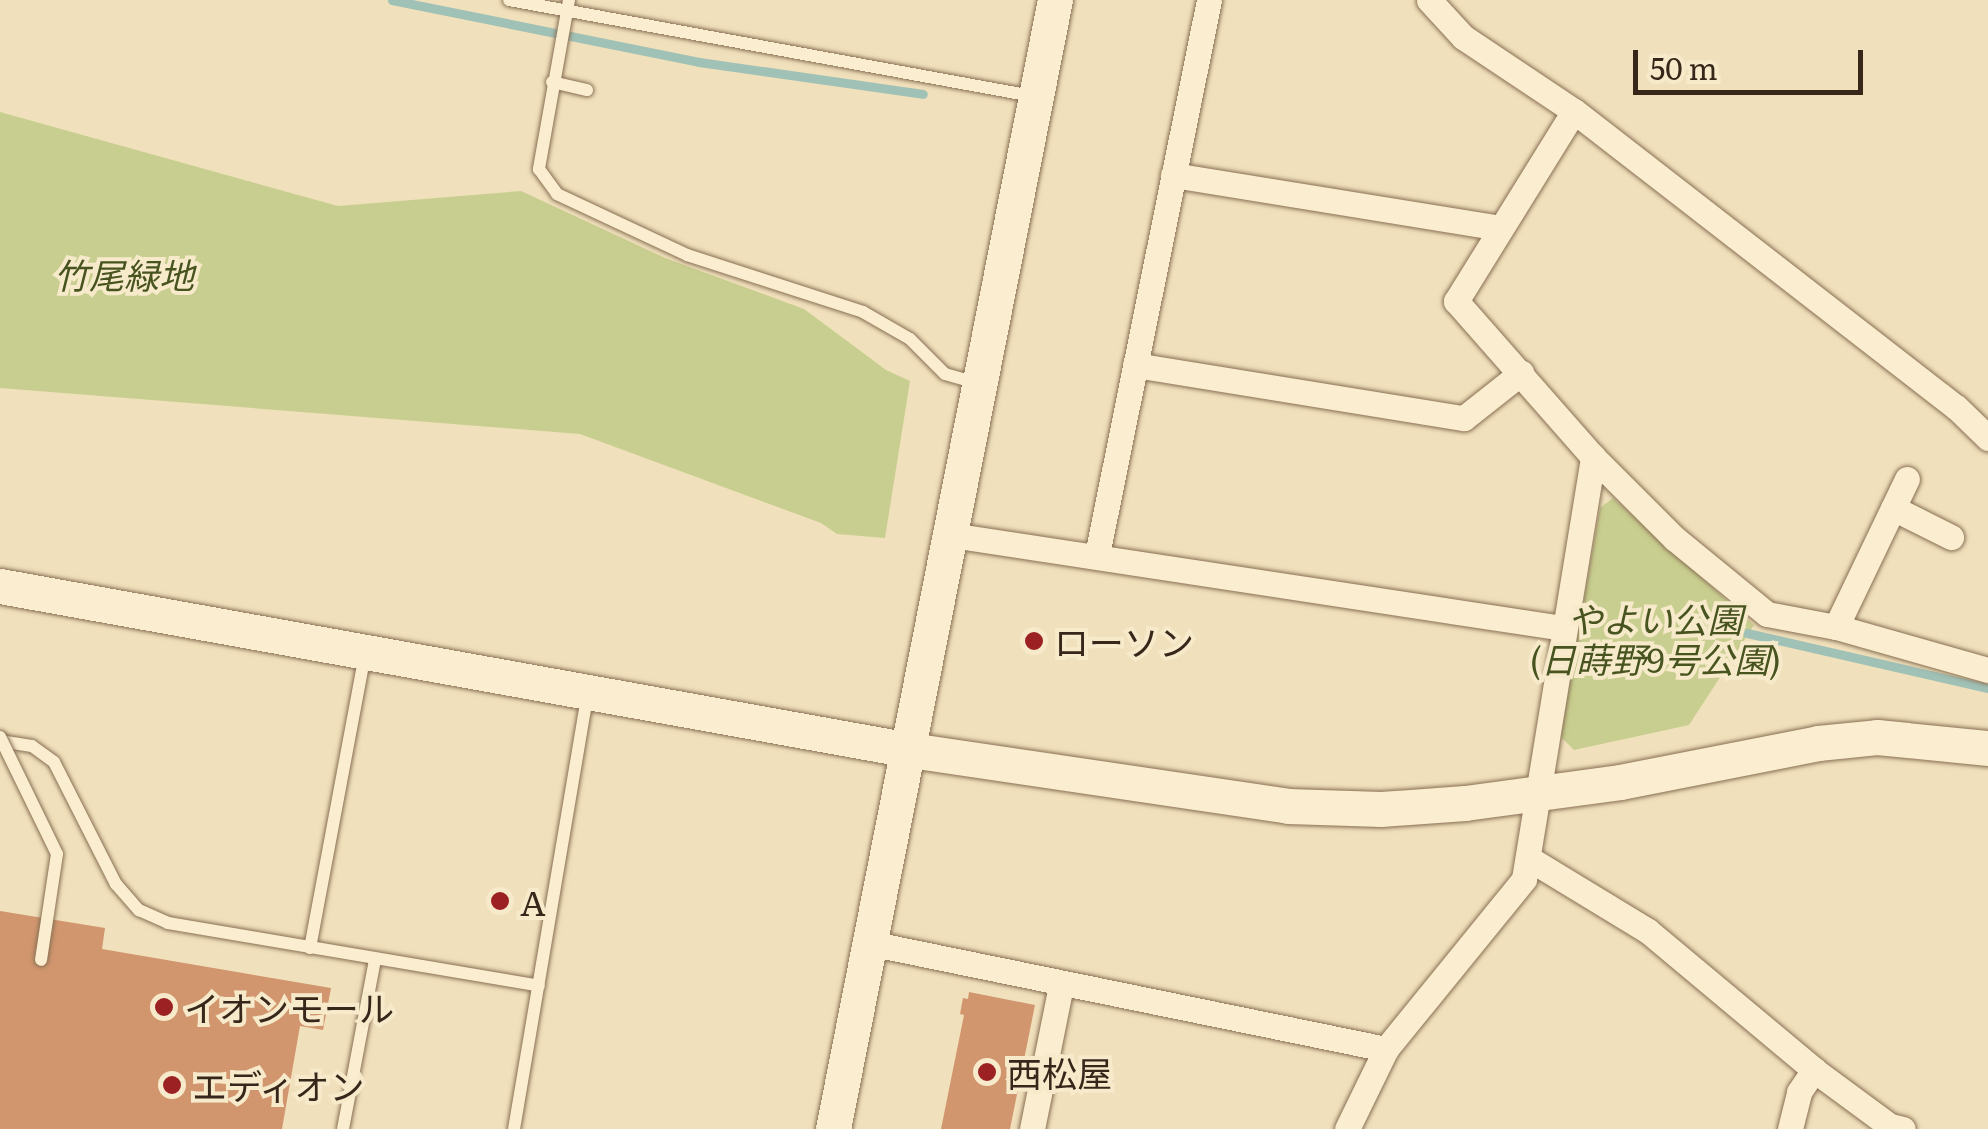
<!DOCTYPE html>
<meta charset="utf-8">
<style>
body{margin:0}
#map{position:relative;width:1988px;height:1129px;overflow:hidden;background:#f0e0bb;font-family:Literata,"Noto Sans JP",serif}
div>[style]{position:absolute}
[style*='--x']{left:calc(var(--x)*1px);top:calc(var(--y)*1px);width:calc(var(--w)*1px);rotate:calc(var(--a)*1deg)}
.green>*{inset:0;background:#c8ce8f}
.stream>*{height:9px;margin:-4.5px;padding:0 4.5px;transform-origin:4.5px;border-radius:4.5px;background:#a0c1b6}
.building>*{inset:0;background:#d1966e}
.roads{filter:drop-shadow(0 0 2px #886f54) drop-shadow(0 0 2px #886f54)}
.lane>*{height:12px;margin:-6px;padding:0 6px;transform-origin:6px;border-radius:6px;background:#fbedcf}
.street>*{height:25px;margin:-12.5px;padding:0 12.5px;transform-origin:12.5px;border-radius:12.5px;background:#fbedcf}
.secondary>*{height:35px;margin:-17.5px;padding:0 17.5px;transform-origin:17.5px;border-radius:17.5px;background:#fbedcf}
.bridges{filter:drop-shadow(0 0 2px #886f54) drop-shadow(0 0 2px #886f54)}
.lane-bridge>*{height:12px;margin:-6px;padding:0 6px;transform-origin:6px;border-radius:6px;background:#fbedcf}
.dots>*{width:28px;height:28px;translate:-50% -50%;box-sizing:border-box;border:5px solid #f7eacb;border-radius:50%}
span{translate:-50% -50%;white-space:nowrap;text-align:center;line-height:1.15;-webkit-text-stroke:8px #f7eacb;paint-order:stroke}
.park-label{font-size:35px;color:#48541f;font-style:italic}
.poi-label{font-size:35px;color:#36271a}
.left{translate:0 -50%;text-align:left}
.scale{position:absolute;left:1633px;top:50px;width:230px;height:45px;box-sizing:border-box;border:5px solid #36271a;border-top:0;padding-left:12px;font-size:30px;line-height:35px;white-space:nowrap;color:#36271a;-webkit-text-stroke:8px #f7eacb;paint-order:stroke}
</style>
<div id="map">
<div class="green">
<i style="clip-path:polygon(0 112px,338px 206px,521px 191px,665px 258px,804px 309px,886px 370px,910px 381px,885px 538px,837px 534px,821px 523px,580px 434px,0 388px)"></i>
<i style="clip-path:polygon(1613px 498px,1754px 625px,1689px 725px,1574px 750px,1560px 736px,1600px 508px)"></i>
</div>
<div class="stream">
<i style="--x:392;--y:0;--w:313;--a:11.4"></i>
<i style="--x:699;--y:62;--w:226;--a:8.1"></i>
<i style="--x:1747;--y:633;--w:247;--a:12.9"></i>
</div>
<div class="building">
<i style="clip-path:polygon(0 911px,105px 928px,102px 949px,331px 988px,323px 1030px,300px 1026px,282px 1129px,0 1129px)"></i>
<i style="clip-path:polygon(969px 992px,1035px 1005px,1010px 1129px,941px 1129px,964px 1015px,960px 1014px,963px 998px,968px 999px)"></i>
</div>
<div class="roads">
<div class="lane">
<i style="--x:509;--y:0;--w:532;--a:10.4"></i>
<i style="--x:569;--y:0;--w:172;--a:100.1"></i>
<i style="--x:539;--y:169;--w:31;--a:54"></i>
<i style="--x:557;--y:194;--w:144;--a:25.1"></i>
<i style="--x:687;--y:255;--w:185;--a:17.9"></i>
<i style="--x:863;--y:312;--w:54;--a:29.9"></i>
<i style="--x:910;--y:339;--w:49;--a:45"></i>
<i style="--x:945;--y:374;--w:32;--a:16"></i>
<i style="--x:552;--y:82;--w:36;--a:13"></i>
<i style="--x:0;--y:741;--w:32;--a:9"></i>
<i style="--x:32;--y:746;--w:27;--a:36"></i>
<i style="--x:54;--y:762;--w:137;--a:63.1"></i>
<i style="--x:116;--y:884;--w:35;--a:49"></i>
<i style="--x:139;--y:910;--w:32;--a:24"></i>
<i style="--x:168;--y:923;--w:376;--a:9.6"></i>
<i style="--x:310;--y:948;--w:283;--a:-79.4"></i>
<i style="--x:343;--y:1129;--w:173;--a:-79.3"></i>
<i style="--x:514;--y:1129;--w:442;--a:-80.4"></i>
</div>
<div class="street">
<i style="--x:1429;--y:0;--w:50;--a:47.4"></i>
<i style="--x:1463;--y:37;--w:133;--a:33.7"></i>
<i style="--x:1574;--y:111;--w:483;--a:37.8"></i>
<i style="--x:1956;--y:407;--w:45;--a:44.1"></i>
<i style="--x:1574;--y:111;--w:224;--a:121.8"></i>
<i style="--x:1456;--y:301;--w:208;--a:48.7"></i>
<i style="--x:1593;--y:457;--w:115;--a:45"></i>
<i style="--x:1674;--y:538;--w:120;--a:39.3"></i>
<i style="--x:1767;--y:614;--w:70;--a:10.7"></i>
<i style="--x:1836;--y:627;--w:158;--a:15.8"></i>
<i style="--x:1173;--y:175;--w:331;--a:9.2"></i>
<i style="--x:1135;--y:365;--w:333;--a:9.2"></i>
<i style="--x:1464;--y:418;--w:73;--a:-38.3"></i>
<i style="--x:1893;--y:508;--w:65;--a:26.6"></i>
<i style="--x:951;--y:535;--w:619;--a:8.64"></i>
<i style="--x:1097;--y:555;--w:566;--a:-78.59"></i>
<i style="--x:1836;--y:627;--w:164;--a:-64.4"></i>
<i style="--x:1528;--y:858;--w:140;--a:31.3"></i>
<i style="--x:1648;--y:931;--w:217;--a:39.9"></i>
<i style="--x:1814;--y:1070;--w:94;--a:36.4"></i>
<i style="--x:1890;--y:1126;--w:13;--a:13"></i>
<i style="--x:869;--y:943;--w:528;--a:11.59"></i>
<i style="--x:1032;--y:1129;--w:147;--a:-78.6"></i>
<i style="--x:1347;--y:1129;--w:89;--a:-64"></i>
<i style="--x:1386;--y:1049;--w:219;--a:-50.9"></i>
<i style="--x:1524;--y:879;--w:428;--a:-80.7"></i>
<i style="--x:1790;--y:1129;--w:38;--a:-76"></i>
<i style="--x:1799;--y:1092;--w:27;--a:-56"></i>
</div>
<div class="secondary">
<i style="--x:0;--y:586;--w:925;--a:10.22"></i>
<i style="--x:910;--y:750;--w:382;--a:8.4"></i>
<i style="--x:1288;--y:806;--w:93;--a:1.8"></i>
<i style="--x:1381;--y:809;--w:84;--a:-4.1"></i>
<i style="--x:1465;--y:803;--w:156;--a:-7.7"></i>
<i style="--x:1620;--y:782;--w:202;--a:-11.1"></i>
<i style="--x:1818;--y:743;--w:59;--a:-5.8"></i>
<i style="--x:1877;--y:737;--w:112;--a:5.7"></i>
<i style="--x:833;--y:1129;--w:1151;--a:-78.88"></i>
</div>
</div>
<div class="bridges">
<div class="lane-bridge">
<i style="--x:0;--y:737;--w:130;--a:64"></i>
<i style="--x:57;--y:854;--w:107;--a:98.6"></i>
</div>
</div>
<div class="dots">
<i style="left:1034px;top:641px;background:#9b2123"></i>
<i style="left:500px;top:901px;background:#9b2123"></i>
<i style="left:164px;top:1007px;background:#9b2123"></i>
<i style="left:987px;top:1072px;background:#9b2123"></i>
<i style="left:172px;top:1085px;background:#9b2123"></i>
</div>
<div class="park-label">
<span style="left:124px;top:274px">竹尾緑地</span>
<span style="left:1655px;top:638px">やよい公園<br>(日蒔野9号公園)</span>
</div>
<div class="poi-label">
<span class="left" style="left:1054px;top:641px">ローソン</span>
<span class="left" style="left:520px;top:901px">A</span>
<span class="left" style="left:184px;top:1007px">イオンモール</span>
<span class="left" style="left:1007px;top:1072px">西松屋</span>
<span class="left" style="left:192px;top:1085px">エディオン</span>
</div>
<div class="scale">50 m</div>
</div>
